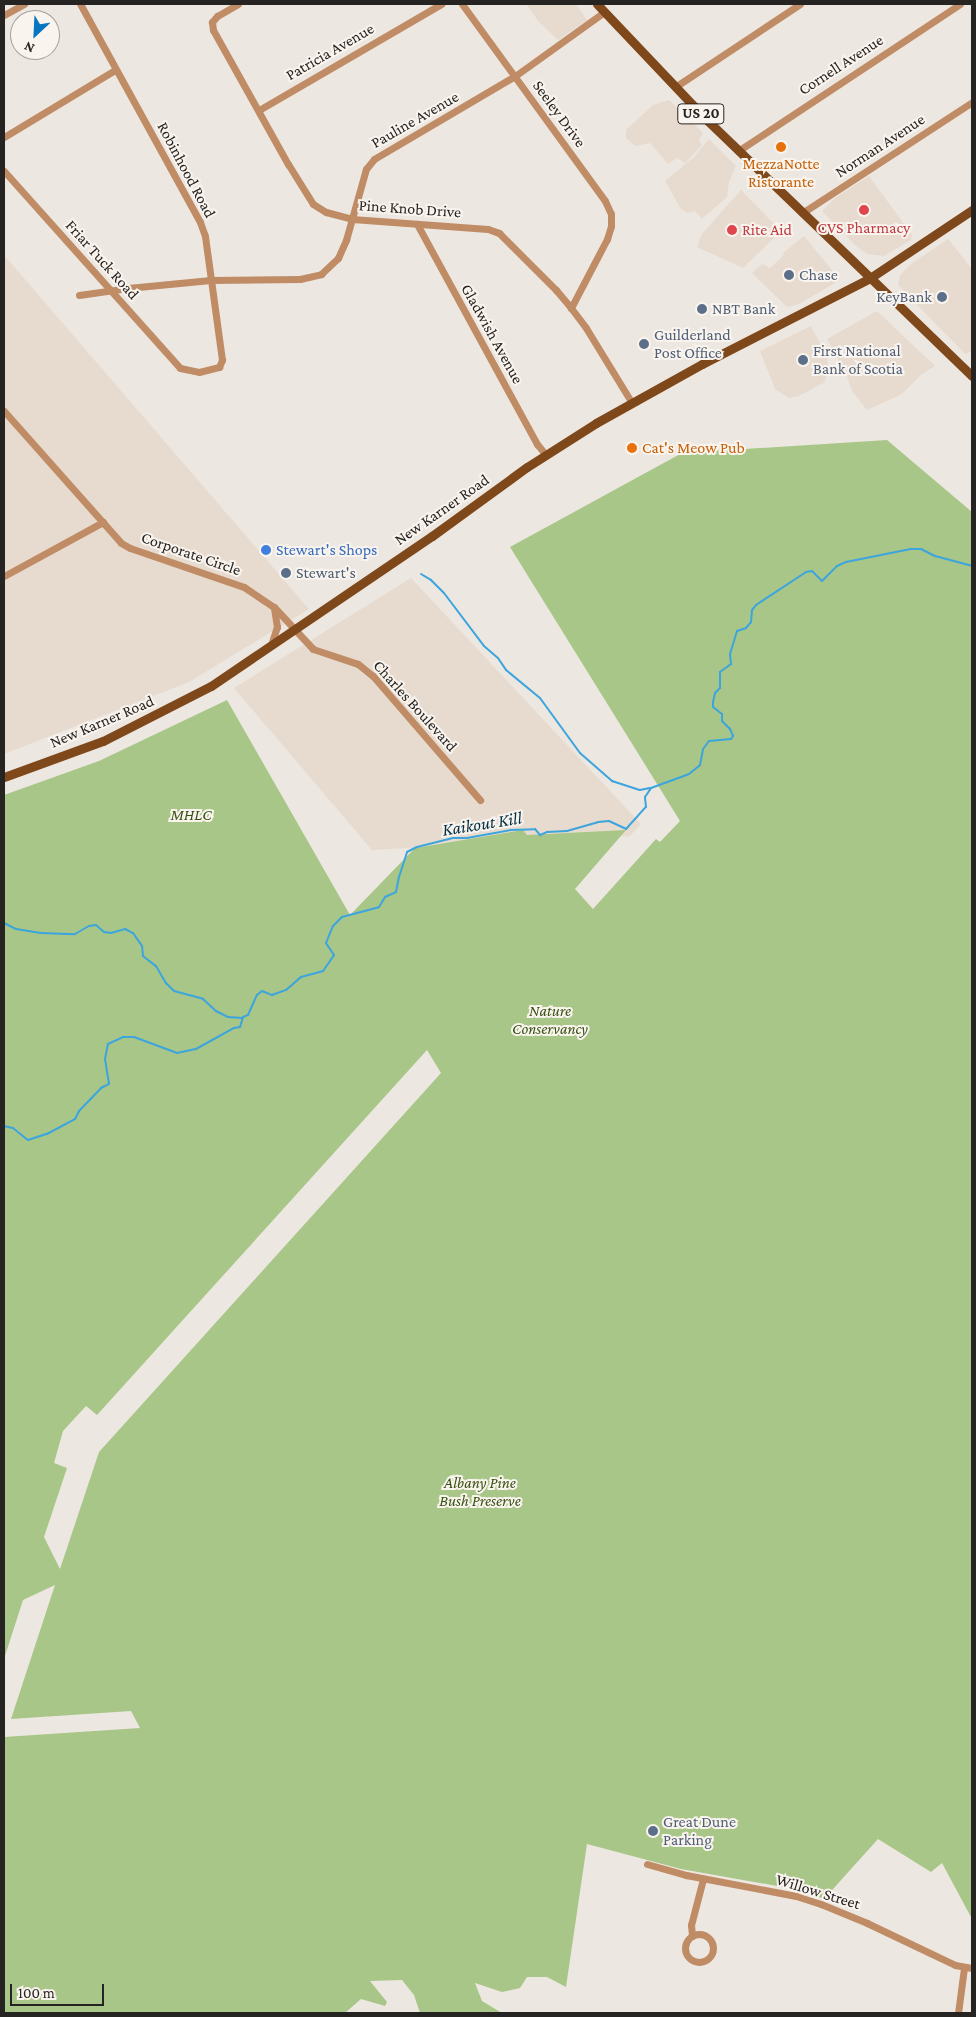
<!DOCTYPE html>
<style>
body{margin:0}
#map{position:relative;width:976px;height:2017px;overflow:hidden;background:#ede7e1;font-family:"Crimson Pro",serif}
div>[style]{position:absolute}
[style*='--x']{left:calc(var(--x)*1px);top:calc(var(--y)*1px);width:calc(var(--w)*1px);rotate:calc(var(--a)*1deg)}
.built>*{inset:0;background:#e7dbcf}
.green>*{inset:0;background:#a8c688}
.stream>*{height:2px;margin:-1px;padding:0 1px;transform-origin:1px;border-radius:1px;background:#3ca5dd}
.minor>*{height:7px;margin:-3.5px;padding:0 3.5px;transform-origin:3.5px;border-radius:3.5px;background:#c08c65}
.minor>.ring{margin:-3.5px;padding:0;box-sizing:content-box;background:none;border:7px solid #c08c65;border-radius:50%}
.major>*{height:9px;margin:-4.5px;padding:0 4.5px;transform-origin:4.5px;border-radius:4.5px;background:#7f481a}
.dots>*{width:14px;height:14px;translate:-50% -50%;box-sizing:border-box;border:2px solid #faf4ee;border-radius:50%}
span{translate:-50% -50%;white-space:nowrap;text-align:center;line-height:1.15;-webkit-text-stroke:4px #faf4ee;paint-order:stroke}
.shield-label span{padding:1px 4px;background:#faf4ee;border:1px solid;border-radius:4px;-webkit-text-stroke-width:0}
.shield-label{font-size:15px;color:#262422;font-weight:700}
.street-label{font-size:16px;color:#262422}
.food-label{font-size:16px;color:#c56008}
.left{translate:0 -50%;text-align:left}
.health-label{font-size:16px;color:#be3a42}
.service-label{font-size:16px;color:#4e5e75}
.right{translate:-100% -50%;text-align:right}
.shop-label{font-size:16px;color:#366cbe}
.park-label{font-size:16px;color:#385214;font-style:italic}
.water-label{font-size:18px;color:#002f45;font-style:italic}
.frame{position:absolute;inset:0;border:5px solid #262422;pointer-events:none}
.north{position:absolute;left:10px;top:10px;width:50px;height:50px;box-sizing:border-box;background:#faf4ee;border:1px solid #a5a19c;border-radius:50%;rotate:205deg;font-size:14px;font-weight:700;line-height:20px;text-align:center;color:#262422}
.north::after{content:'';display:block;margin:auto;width:18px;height:22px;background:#0676c0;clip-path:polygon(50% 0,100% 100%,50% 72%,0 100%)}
.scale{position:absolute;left:10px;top:1984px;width:94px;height:22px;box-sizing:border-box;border:2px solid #262422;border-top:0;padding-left:6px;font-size:15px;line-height:18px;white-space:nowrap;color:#262422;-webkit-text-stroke:4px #faf4ee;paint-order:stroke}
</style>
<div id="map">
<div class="built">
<i style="clip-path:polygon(526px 4px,576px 4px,587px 20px,558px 40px,539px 22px)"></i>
<i style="clip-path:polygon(669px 100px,703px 133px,699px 140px,702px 145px,685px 163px,677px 158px,668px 164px,650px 143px,635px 146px,626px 138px,626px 130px,653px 105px)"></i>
<i style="clip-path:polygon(709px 139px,736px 166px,729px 182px,727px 197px,702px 219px,695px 211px,687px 213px,681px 209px,665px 181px,695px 156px)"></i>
<i style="clip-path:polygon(869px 176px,912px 235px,911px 240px,884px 256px,867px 254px,855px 245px,822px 211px,835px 198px)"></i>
<i style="clip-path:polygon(741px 190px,781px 231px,743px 268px,697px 247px,702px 234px)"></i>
<i style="clip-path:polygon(804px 236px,840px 280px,799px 304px,787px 307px,752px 273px,762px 264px,770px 268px,783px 256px,784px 252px)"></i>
<i style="clip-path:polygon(948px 239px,972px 269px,972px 351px,965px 354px,898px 285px,900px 275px,911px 264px)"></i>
<i style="clip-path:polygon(4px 255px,309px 609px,189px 682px,4px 754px)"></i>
<i style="clip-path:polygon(877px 311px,935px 366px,922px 374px,902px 394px,867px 410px,852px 391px,846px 374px,827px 339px)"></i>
<i style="clip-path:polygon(811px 326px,827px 357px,828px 366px,825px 382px,799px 396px,789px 398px,775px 389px,760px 351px)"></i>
<i style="clip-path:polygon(411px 578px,641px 824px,630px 836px,372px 850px,234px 688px)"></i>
</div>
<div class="green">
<i style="clip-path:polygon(evenodd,887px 440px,972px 512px,972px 1919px,942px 1863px,931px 1872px,878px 1839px,824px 1899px,800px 1890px,681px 1869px,587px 1844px,566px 1987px,547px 1977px,527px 1977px,520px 1988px,502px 1992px,475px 1983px,482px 2001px,502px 2013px,420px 2013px,414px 1995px,402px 1980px,370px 1981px,387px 2002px,385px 2006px,361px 1999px,345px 2013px,4px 2013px,4px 1737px,140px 1728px,131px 1711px,11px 1719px,55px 1585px,23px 1600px,4px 1659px,4px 795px,99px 761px,227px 700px,350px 915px,415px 848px,523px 830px,527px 835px,626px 830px,575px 889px,593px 909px,656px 839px,660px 842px,680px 821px,510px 547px,682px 453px,887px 440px,427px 1050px,441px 1073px,99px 1452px,60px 1569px,44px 1537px,67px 1468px,54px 1463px,63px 1431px,86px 1406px,97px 1415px,427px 1050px)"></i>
</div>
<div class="stream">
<i style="--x:421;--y:574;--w:12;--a:31"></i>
<i style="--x:431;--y:580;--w:18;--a:45"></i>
<i style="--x:444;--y:593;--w:66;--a:53"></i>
<i style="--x:484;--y:646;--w:18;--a:41"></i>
<i style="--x:498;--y:658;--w:14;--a:56"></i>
<i style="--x:506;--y:670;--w:44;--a:39.5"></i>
<i style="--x:540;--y:698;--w:68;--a:54"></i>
<i style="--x:580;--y:753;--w:43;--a:41.2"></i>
<i style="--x:612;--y:781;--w:29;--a:18"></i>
<i style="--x:640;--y:790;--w:10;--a:-11"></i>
<i style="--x:4;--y:923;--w:13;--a:27"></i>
<i style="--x:16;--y:929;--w:25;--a:9"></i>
<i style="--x:41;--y:933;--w:34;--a:2"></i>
<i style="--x:75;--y:934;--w:16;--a:-30"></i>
<i style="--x:89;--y:926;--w:7;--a:-8"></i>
<i style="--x:96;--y:925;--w:11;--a:41"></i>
<i style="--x:104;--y:932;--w:7;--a:8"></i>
<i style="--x:111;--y:933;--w:15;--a:-16"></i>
<i style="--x:125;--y:929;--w:9;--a:27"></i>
<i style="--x:133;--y:933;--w:16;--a:55"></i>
<i style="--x:142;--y:946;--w:10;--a:84"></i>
<i style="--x:143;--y:956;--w:16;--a:38"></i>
<i style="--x:156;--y:966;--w:20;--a:60"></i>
<i style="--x:166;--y:983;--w:11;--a:45"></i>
<i style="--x:174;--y:991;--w:30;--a:15"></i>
<i style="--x:203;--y:999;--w:18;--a:43"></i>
<i style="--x:216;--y:1011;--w:13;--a:27"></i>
<i style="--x:228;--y:1017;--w:14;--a:4"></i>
<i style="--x:4;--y:1126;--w:9;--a:13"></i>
<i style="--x:13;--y:1128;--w:19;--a:39"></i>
<i style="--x:28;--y:1140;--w:20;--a:-18"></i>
<i style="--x:47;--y:1134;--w:32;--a:-28"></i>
<i style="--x:75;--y:1119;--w:9;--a:-63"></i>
<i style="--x:79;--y:1111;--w:32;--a:-46"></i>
<i style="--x:101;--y:1088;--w:9;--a:-27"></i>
<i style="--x:109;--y:1084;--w:25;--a:-99"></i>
<i style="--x:105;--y:1059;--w:15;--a:-79"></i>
<i style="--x:108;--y:1044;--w:17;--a:-25"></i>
<i style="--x:123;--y:1037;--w:11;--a:0"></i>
<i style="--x:134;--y:1037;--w:46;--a:20.4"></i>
<i style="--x:177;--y:1053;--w:19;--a:-12"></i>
<i style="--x:196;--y:1049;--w:43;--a:-28.9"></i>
<i style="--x:234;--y:1028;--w:6;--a:-9"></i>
<i style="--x:240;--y:1027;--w:10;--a:-73"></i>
<i style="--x:243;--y:1017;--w:5;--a:-22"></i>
<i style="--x:248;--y:1015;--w:22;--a:-66"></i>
<i style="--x:257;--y:995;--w:6;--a:-39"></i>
<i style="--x:262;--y:991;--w:11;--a:22"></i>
<i style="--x:272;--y:995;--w:15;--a:-20"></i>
<i style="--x:286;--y:990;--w:20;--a:-41"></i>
<i style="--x:301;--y:977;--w:23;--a:-15"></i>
<i style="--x:323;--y:971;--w:19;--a:-55"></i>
<i style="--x:334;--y:955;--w:14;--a:-124"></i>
<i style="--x:326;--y:943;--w:18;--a:-68"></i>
<i style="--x:333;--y:926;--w:13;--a:-45"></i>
<i style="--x:342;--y:917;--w:38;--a:-15"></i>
<i style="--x:379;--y:907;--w:12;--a:-59"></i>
<i style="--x:385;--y:897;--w:12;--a:-24"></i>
<i style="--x:396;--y:892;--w:15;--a:-79"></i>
<i style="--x:399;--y:877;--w:26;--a:-72"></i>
<i style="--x:407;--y:852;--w:11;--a:-27"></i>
<i style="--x:417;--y:847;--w:37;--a:-14"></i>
<i style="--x:453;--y:838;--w:14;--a:0"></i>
<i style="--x:467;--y:838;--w:45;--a:-10.3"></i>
<i style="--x:511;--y:830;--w:24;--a:-2"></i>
<i style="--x:535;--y:829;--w:8;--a:50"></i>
<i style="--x:540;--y:835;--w:8;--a:-23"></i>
<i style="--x:547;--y:832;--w:20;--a:-3"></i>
<i style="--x:567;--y:831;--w:32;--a:-16"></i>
<i style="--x:598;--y:822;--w:11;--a:-5"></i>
<i style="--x:609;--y:821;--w:19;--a:25"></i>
<i style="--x:626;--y:829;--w:30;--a:-48"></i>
<i style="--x:646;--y:807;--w:10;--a:-96"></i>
<i style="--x:645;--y:797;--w:11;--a:-56"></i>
<i style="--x:651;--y:788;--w:40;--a:-20.2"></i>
<i style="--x:689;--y:774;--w:14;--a:-39"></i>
<i style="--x:700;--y:765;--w:16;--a:-79"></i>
<i style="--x:703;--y:749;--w:10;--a:-53"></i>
<i style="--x:709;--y:741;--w:22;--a:-5"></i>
<i style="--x:731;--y:739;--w:4;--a:-56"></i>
<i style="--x:733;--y:736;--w:8;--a:-113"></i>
<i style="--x:730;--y:729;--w:11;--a:-135"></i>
<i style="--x:722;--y:721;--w:7;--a:-90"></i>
<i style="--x:722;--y:714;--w:11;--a:-142"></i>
<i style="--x:713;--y:707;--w:5;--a:-90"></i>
<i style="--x:713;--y:702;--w:9;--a:-77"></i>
<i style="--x:715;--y:693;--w:7;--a:-45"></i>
<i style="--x:720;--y:688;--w:16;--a:-90"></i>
<i style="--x:720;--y:672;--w:14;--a:-36"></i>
<i style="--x:731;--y:664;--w:10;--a:-96"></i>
<i style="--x:730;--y:654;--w:24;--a:-73"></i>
<i style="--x:737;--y:631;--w:9;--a:-18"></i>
<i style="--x:746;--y:628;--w:8;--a:-50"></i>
<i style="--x:751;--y:622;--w:12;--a:-85"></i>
<i style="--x:752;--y:610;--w:6;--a:-51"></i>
<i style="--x:756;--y:605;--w:60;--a:-33.4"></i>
<i style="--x:806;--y:572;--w:6;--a:-9"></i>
<i style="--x:812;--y:571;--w:14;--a:45"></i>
<i style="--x:822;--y:581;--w:21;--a:-45"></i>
<i style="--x:837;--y:566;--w:10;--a:-24"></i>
<i style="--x:846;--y:562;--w:66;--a:-11.3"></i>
<i style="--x:911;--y:549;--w:10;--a:0"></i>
<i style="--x:921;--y:549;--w:16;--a:27"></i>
<i style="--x:935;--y:556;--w:38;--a:15"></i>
</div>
<div class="minor">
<i style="--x:238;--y:4;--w:24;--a:150"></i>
<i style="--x:217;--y:16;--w:8;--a:130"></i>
<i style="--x:212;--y:22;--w:8;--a:83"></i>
<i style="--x:213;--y:30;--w:154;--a:60.8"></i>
<i style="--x:288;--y:164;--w:47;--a:58"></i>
<i style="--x:313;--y:204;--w:15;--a:32"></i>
<i style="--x:326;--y:212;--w:27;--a:15"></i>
<i style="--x:352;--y:219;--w:136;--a:4.2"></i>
<i style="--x:488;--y:229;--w:12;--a:20"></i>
<i style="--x:499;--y:233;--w:81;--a:45"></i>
<i style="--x:556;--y:290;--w:23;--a:50"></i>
<i style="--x:571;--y:308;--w:25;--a:53"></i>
<i style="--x:586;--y:328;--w:88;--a:58.5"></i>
<i style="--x:462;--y:4;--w:243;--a:54"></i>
<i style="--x:605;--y:201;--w:14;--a:65"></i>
<i style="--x:611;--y:214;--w:12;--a:90"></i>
<i style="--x:611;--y:226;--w:14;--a:107"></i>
<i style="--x:607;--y:239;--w:78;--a:117.6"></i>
<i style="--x:4;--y:15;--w:23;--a:-29"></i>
<i style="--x:675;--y:87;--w:150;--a:-33.6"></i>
<i style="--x:259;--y:110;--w:211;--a:-30.2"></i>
<i style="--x:4;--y:137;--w:130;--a:-31.1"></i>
<i style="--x:738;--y:151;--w:266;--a:-33.5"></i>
<i style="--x:4;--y:171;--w:264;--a:48.2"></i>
<i style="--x:180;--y:368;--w:19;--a:12"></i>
<i style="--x:199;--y:372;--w:21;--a:-14"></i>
<i style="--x:219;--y:367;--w:8;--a:-67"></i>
<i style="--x:222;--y:360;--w:81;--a:-97.8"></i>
<i style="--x:211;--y:280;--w:44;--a:-97.8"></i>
<i style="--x:205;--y:236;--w:15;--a:-110"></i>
<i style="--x:200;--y:222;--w:249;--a:-118.8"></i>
<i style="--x:802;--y:213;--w:203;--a:-33.1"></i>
<i style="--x:417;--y:224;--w:251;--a:61.4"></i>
<i style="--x:537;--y:444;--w:14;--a:51"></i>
<i style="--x:79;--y:295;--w:49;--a:-8.1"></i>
<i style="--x:128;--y:288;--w:83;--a:-5.5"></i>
<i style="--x:211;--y:280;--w:89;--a:-0.6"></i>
<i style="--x:300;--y:279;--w:22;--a:-13"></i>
<i style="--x:321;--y:274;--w:23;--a:-43"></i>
<i style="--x:338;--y:258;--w:20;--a:-66"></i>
<i style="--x:346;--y:240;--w:74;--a:-74.3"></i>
<i style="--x:366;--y:169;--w:13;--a:-51"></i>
<i style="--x:374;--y:159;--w:164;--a:-30.5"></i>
<i style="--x:515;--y:76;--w:110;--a:-35.7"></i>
<i style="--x:4;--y:411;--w:176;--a:48.4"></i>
<i style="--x:121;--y:543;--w:10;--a:29"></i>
<i style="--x:130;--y:548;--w:120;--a:18.9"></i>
<i style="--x:244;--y:587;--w:36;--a:34"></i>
<i style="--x:274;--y:607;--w:57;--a:47.1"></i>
<i style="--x:313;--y:649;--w:47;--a:18.4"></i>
<i style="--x:358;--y:664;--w:19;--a:39"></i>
<i style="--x:373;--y:676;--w:164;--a:49.2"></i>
<i style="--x:4;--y:576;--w:113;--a:-28.6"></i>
<i style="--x:271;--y:645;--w:19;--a:-72"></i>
<i style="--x:277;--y:627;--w:20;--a:-99"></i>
<i style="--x:647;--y:1864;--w:41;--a:15.8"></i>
<i style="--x:686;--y:1875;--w:112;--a:10.8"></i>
<i style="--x:796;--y:1896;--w:26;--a:18"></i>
<i style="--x:821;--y:1904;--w:50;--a:22.4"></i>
<i style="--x:867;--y:1923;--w:98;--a:25.5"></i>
<i style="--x:955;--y:1965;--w:17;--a:10"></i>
<i class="ring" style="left:685px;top:1934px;width:21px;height:21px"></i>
<i style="--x:692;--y:1936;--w:11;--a:-95"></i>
<i style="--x:691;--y:1925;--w:48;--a:-75.4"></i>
<i style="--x:958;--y:2013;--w:45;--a:-82.4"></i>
</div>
<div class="major">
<i style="--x:597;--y:4;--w:161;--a:46.5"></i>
<i style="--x:708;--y:121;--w:367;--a:44"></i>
<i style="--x:4;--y:777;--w:105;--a:-20"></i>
<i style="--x:103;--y:741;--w:121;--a:-27"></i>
<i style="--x:211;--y:686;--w:267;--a:-34.2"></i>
<i style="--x:432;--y:536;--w:117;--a:-36"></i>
<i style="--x:527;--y:467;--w:82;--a:-32.5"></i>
<i style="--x:596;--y:423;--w:121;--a:-29.1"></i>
<i style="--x:702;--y:364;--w:189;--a:-27.1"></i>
<i style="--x:870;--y:278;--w:123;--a:-33.7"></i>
</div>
<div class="dots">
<i style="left:781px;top:147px;background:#e8710a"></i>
<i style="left:864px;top:210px;background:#e0444e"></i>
<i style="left:732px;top:230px;background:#e0444e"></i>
<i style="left:789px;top:275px;background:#5c6f8a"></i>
<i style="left:942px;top:297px;background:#5c6f8a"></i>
<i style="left:702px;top:309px;background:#5c6f8a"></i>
<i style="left:644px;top:344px;background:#5c6f8a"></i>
<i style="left:803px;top:360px;background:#5c6f8a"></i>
<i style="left:632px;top:448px;background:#e8710a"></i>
<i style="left:266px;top:550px;background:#3f7fe0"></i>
<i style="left:286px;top:573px;background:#5c6f8a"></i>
<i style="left:653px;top:1831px;background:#5c6f8a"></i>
</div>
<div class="shield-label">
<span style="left:701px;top:114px">US 20</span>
</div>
<div class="street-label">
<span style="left:330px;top:52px;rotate:-30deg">Patricia Avenue</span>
<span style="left:841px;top:65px;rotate:-33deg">Cornell Avenue</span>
<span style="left:559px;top:114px;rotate:54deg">Seeley Drive</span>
<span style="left:415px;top:120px;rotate:-30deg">Pauline Avenue</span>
<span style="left:880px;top:146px;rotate:-33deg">Norman Avenue</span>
<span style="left:186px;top:170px;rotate:62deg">Robinhood Road</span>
<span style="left:410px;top:209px;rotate:4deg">Pine Knob Drive</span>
<span style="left:102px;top:260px;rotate:48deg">Friar Tuck Road</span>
<span style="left:492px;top:334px;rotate:61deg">Gladwish Avenue</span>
<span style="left:442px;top:510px;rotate:-35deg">New Karner Road</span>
<span style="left:191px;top:554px;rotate:19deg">Corporate Circle</span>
<span style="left:415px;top:706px;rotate:48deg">Charles Boulevard</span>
<span style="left:102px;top:722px;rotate:-23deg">New Karner Road</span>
<span style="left:818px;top:1892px;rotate:17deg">Willow Street</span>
</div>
<div class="food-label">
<span style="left:781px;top:173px">MezzaNotte<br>Ristorante</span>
<span class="left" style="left:642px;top:448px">Cat's Meow Pub</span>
</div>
<div class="health-label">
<span style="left:864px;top:228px">CVS Pharmacy</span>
<span class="left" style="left:742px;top:230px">Rite Aid</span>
</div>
<div class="service-label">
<span class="left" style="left:799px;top:275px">Chase</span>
<span class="right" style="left:932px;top:297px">KeyBank</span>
<span class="left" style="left:712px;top:309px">NBT Bank</span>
<span class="left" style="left:654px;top:344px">Guilderland<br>Post Office</span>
<span class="left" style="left:813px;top:360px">First National<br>Bank of Scotia</span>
<span class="left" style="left:296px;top:573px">Stewart's</span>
<span class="left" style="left:663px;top:1831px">Great Dune<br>Parking</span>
</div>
<div class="shop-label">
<span class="left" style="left:276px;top:550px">Stewart's Shops</span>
</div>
<div class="park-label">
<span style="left:191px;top:815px">MHLC</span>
<span style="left:550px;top:1020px">Nature<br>Conservancy</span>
<span style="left:480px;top:1492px">Albany Pine<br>Bush Preserve</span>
</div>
<div class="water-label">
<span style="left:482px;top:824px;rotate:-9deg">Kaikout Kill</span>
</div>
<div class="frame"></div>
<div class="north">N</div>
<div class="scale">100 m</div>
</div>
